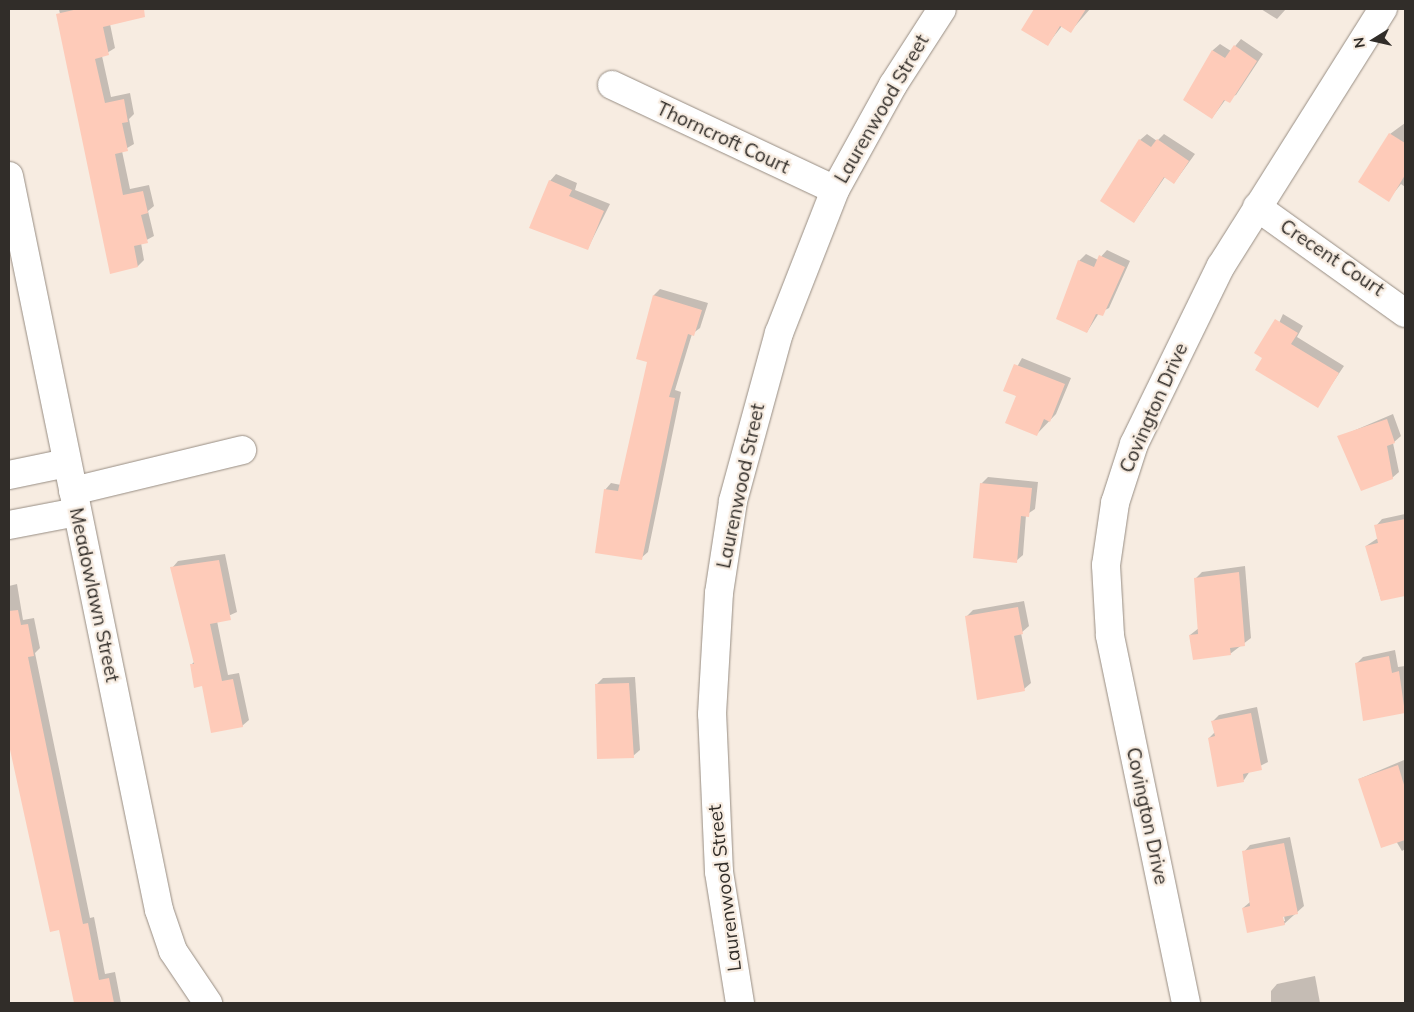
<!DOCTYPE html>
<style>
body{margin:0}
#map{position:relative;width:1414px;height:1012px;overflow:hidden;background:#f7ece1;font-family:Mulish,sans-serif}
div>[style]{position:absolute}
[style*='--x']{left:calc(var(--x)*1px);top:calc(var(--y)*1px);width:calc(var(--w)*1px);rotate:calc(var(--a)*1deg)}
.shadow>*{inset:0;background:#0003}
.building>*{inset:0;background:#fecbb9}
.roads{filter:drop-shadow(0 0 1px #978d83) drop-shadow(0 0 1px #978d83)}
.street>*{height:28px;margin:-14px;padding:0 14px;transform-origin:14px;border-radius:14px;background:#fff}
span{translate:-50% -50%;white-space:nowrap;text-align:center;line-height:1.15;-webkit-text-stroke:4.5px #f7ece1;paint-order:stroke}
.street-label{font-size:19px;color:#312d29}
.frame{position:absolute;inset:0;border:10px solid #312d29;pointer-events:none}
.north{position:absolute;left:1349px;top:15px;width:50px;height:50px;-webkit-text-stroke:4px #f7ece1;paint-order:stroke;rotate:260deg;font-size:14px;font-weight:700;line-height:20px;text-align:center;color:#312d29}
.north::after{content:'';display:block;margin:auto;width:18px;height:22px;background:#312d29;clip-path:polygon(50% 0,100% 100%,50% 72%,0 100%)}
</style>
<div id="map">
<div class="shadow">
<i style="clip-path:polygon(59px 9px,113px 9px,115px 18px,110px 24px,115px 48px,102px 56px,111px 97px,130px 93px,134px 114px,129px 119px,134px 144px,122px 151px,130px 189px,149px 185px,154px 206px,148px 211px,154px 236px,141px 243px,144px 260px,138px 266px,111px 272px)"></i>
<i style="clip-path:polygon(1036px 9px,1090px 9px,1070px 32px,1062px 26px,1047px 45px,1023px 30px)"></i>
<i style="clip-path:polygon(1261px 9px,1286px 9px,1277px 19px)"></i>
<i style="clip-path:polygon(1241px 39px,1263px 54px,1236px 95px,1226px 99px,1212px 118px,1184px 100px,1213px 50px,1220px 44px,1231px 51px)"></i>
<i style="clip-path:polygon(1405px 123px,1405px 187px,1401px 184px,1388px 200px,1390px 134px)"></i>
<i style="clip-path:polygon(1147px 134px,1157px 141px,1164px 134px,1195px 154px,1174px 183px,1165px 177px,1134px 222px,1140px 140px)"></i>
<i style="clip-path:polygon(556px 174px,577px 183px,575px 190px,610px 204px,588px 248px,550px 181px)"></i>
<i style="clip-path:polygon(1107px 250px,1130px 261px,1109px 308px,1099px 313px,1087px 332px,1079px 261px,1086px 254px,1098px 260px)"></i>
<i style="clip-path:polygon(660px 289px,708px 303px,700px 328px,692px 334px,675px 390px,681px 392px,648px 552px,641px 558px,605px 490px,611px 483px,621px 485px,648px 361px,654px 295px)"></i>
<i style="clip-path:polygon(1283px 314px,1303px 326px,1297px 337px,1344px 366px,1317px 406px,1264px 357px)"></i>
<i style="clip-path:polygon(1022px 358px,1071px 378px,1056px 414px,1036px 435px,1017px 396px,1004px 390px)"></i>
<i style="clip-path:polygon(1393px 414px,1401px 436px,1393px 443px,1399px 472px,1392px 478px,1339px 437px)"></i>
<i style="clip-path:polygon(988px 477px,1038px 482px,1035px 509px,1026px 515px,1023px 555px,1016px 561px,981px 484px)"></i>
<i style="clip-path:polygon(1405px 514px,1405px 595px,1381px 600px,1366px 546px,1378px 538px,1376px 526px,1382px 519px)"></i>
<i style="clip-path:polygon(225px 554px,237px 612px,217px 621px,228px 675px,239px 673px,249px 720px,242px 726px,203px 685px,191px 665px,195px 661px,172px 568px,178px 561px)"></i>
<i style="clip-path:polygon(1245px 566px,1251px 638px,1230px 654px,1190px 635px,1199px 628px,1196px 578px,1202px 572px)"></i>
<i style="clip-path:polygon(17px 584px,23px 620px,34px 618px,40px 648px,35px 653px,90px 918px,94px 917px,105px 974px,115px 972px,121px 1003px,75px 1003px,60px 929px,51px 930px,9px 739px,9px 586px)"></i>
<i style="clip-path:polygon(1024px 601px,1029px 626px,1021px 633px,1031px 683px,1024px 689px,966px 617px,973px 610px)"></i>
<i style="clip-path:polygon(1395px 650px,1398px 667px,1405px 666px,1405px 712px,1364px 720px,1357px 663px,1363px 657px)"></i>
<i style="clip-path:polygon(635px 677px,640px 750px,633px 756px,596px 685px,603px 678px)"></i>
<i style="clip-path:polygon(1257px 707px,1268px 762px,1250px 771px,1244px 780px,1218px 785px,1209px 738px,1215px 732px,1213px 721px,1219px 715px)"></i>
<i style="clip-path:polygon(1404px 760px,1405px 849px,1402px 851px,1359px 779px)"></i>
<i style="clip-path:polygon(evenodd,1290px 837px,1304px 906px,1284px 924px,1243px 908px,1250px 902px,1244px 852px,1250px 845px,1290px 837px,1283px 911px,1285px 921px,1283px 921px,1283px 911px)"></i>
<i style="clip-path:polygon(1315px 976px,1320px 1003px,1271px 1003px,1271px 991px,1277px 984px)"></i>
</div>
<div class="building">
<i style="clip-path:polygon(78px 9px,144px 9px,145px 17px,103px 27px,109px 55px,95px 59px,105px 103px,124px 99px,128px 122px,122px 123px,128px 151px,115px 154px,123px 195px,143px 191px,148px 213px,141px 215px,148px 243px,134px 246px,138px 267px,110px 274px,56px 14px)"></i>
<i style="clip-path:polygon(1034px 9px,1086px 9px,1071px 33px,1060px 26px,1048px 46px,1021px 30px)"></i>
<i style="clip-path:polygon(1234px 45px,1257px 61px,1230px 103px,1224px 100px,1212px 119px,1183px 100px,1212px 50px,1225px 58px)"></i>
<i style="clip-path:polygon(1389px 133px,1405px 143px,1405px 175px,1389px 202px,1358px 182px)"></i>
<i style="clip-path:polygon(1139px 139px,1151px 147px,1157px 139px,1189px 161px,1174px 184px,1164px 177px,1134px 223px,1100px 201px)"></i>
<i style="clip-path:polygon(549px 180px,572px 190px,569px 196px,604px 211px,588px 250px,529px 228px)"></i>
<i style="clip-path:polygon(1099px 255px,1125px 267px,1103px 316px,1096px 314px,1087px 333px,1056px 319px,1078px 260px,1094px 267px)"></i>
<i style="clip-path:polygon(653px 295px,702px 310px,694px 336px,688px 334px,669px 397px,675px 398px,642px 560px,595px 553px,604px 489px,618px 491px,647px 362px,636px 359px)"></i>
<i style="clip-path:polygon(1275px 319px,1298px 333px,1291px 344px,1339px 373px,1318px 408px,1255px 370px,1262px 358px,1254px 353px)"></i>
<i style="clip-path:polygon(1014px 364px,1065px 384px,1050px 422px,1044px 419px,1037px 436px,1005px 423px,1016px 396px,1003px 391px)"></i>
<i style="clip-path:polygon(1387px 419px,1395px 443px,1387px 446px,1393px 479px,1361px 491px,1337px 436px)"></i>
<i style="clip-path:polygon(980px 483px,1032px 488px,1029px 517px,1021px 516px,1017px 563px,973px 558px)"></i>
<i style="clip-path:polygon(1405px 519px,1405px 596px,1381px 601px,1365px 546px,1378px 543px,1374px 525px)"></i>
<i style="clip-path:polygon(219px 560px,231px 620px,210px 624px,222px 681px,233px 679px,243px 727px,211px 733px,202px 686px,194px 688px,190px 664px,194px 664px,170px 567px)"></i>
<i style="clip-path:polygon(1239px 572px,1245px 646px,1230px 648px,1231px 655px,1193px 660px,1189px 635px,1198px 634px,1194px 578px)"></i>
<i style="clip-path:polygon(1018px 607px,1023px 634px,1014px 636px,1025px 691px,977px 700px,965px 616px)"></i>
<i style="clip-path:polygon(18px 610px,21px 625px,28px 624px,34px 656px,28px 657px,83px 924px,88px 923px,99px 980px,109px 978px,114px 1003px,74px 1003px,59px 930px,50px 932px,9px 745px,9px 611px)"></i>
<i style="clip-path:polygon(1389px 656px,1392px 673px,1399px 671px,1405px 713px,1363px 721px,1355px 663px)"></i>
<i style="clip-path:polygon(629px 683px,634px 758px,597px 759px,595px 684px)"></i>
<i style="clip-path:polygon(1251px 713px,1262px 770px,1243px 774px,1244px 782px,1217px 787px,1208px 738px,1215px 736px,1211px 721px)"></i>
<i style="clip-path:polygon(1398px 765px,1405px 788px,1405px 840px,1381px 848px,1358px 779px)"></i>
<i style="clip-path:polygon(1284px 843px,1298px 914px,1283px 917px,1285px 925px,1247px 933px,1242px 908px,1250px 906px,1242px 851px)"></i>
</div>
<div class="roads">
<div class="street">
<i style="--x:612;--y:85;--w:246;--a:25.2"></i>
<i style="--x:9;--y:176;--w:749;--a:78.45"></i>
<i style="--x:159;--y:910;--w:43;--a:71.1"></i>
<i style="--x:173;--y:951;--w:63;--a:56.1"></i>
<i style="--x:1257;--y:207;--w:182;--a:35.6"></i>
<i style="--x:9;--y:475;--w:59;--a:-11.7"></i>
<i style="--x:73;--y:491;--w:174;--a:-13.6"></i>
<i style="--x:9;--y:525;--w:69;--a:-10.8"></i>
<i style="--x:740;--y:1003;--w:133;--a:-99.1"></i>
<i style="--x:719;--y:872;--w:158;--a:-92.5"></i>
<i style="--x:712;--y:714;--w:121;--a:-86.7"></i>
<i style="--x:719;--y:593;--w:93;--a:-81.3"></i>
<i style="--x:733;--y:501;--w:174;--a:-74.7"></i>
<i style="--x:779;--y:333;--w:154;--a:-68.6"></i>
<i style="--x:835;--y:190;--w:120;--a:-61.1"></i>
<i style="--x:893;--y:85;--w:90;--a:-57.2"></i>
<i style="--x:1186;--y:1003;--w:376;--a:-101.7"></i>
<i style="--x:1110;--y:635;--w:70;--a:-93.3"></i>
<i style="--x:1106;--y:565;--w:63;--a:-81.7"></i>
<i style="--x:1115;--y:503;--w:62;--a:-72.1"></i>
<i style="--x:1134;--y:444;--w:198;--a:-64"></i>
<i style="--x:1221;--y:266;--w:304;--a:-57.8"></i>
</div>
</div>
<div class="street-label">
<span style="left:882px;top:109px;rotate:-60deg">Laurenwood Street</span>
<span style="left:723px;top:138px;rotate:25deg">Thorncroft Court</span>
<span style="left:1332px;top:258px;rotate:34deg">Crecent Court</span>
<span style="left:1154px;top:408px;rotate:-66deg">Covington Drive</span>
<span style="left:741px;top:486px;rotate:-78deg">Laurenwood Street</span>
<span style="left:94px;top:595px;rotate:78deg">Meadowlawn Street</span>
<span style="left:1147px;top:816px;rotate:78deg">Covington Drive</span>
<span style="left:725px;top:888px;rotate:-97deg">Laurenwood Street</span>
</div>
<div class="frame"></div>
<div class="north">N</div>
</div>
